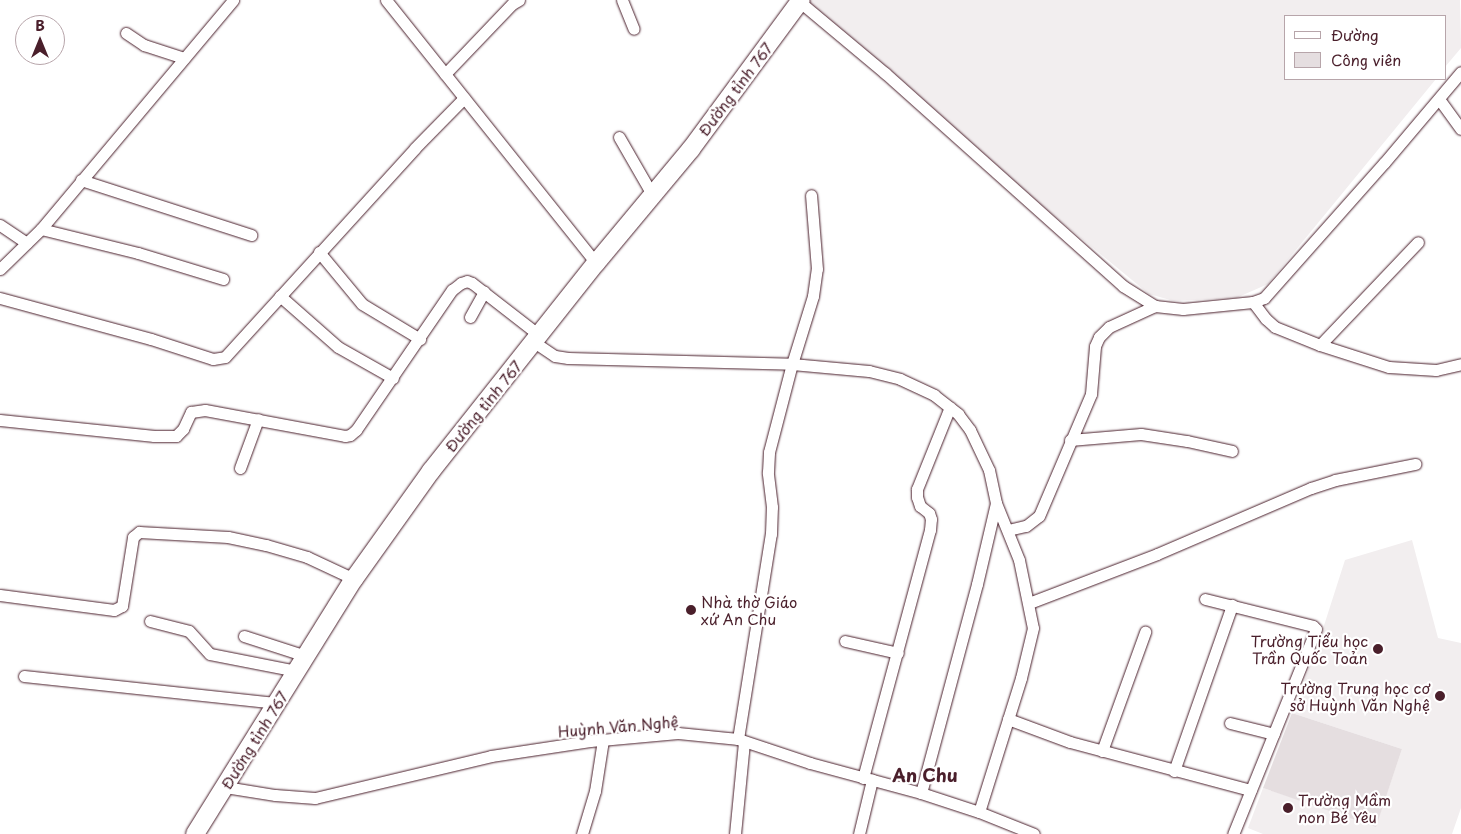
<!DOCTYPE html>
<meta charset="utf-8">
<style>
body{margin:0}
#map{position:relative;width:1461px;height:834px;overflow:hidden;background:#fff;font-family:"Playpen Sans",sans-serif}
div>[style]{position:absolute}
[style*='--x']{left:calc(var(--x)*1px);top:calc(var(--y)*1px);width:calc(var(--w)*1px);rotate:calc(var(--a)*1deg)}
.built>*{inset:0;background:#f2eeef}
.green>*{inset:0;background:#e5dee0}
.roads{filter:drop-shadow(0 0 1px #4a1f2b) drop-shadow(0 0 1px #4a1f2b)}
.street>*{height:11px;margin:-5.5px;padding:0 5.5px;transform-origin:5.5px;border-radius:5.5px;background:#fff}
.primary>*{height:18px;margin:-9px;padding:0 9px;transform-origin:9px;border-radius:9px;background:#fff}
.dots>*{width:14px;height:14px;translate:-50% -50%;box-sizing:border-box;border:2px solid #fff;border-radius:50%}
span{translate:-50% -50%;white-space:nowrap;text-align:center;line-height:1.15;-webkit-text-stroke:4.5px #fff;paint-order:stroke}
.street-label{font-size:15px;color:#4a1f2b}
.poi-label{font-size:15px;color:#4a1f2b}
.left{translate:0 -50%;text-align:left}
.right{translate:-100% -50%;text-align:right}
.quarter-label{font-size:18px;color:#4a1f2b;font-weight:700}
.legend{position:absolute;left:1284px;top:15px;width:162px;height:65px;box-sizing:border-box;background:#fff;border:1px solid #b7a5aa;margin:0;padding:6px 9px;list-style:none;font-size:15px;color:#4a1f2b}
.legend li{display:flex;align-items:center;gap:10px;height:25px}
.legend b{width:25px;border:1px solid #b7a5aa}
.north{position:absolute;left:15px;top:15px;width:50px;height:50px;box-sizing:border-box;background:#fff;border:1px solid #b7a5aa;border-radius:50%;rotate:0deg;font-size:14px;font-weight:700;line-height:20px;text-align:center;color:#4a1f2b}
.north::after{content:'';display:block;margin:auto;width:18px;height:22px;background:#4a1f2b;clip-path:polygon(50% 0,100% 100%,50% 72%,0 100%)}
</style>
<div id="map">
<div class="built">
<i style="clip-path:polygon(812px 0,1460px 0,1461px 48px,1445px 67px,1445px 16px,1285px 16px,1285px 79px,1436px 79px,1268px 284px,1236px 298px,1174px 301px,1149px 294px,804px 10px)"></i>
<i style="clip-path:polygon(1412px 540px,1438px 638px,1461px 643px,1461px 808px,1452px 834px,1263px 834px,1248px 828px,1263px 788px,1376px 826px,1402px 749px,1292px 713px,1313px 658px,1319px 655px,1323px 643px,1320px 638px,1345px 560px)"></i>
</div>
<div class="green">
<i style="clip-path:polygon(1292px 713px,1402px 749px,1376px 827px,1263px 788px)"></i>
</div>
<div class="roads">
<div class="street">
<i style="--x:386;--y:0;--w:337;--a:51.4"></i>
<i style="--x:622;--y:0;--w:31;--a:68"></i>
<i style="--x:800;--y:2;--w:111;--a:39.9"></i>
<i style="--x:885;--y:73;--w:319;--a:41.8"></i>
<i style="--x:1123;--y:286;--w:38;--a:32"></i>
<i style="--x:1155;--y:306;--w:28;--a:6"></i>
<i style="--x:1183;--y:309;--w:70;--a:-5.7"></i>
<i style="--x:1253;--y:302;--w:12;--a:-20"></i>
<i style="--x:1264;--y:298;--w:181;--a:-48.4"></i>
<i style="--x:1384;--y:163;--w:119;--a:-49.8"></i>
<i style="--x:126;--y:33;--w:22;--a:34"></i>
<i style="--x:144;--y:45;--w:42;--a:18"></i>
<i style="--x:445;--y:74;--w:97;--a:-46.3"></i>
<i style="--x:512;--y:4;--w:8;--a:-30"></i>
<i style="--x:1439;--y:99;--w:37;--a:54"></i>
<i style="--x:619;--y:137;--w:68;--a:60"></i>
<i style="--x:81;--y:180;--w:179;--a:17.9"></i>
<i style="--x:0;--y:225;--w:32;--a:34"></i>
<i style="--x:41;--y:229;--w:100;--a:13.9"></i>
<i style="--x:138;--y:253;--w:89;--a:17"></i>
<i style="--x:319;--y:252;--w:67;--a:50.4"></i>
<i style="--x:362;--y:304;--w:68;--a:31.1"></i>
<i style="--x:0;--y:269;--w:57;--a:-44.3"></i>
<i style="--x:41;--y:229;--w:299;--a:-50"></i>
<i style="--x:280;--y:296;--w:77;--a:41.3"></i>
<i style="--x:338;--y:347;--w:63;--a:29.4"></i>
<i style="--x:0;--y:298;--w:156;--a:15.2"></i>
<i style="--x:151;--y:339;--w:65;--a:17.9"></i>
<i style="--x:213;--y:359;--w:12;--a:-9"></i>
<i style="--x:225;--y:357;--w:282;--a:-47.7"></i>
<i style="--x:415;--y:148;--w:70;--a:-45.6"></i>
<i style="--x:1253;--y:302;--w:21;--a:53"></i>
<i style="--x:1266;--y:319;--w:12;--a:42"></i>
<i style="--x:1275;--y:327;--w:48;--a:21.8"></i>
<i style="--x:1320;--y:345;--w:72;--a:17.7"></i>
<i style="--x:1389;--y:367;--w:47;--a:3.7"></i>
<i style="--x:1436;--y:370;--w:26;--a:-13"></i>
<i style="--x:470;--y:317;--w:29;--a:-61"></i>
<i style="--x:534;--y:342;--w:25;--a:34"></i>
<i style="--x:555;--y:356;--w:13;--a:9"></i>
<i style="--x:568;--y:358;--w:224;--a:1.5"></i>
<i style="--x:792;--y:364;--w:77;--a:5.2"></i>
<i style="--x:869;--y:371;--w:32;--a:14"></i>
<i style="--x:900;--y:379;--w:38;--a:25"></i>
<i style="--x:934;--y:395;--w:31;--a:38"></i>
<i style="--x:958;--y:414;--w:20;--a:53"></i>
<i style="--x:970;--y:430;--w:44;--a:64.6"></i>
<i style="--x:989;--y:470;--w:34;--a:78"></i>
<i style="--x:996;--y:503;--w:61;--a:68"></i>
<i style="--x:1019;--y:560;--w:69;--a:78.4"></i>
<i style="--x:1033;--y:628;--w:51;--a:103.5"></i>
<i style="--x:1021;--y:678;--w:140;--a:107.4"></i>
<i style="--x:1320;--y:345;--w:142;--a:-46.4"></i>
<i style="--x:0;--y:420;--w:155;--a:5.9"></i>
<i style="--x:154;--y:436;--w:22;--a:0"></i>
<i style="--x:176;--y:436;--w:10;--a:-45"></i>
<i style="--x:183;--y:429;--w:19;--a:-65"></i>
<i style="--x:191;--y:412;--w:14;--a:-8"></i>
<i style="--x:205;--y:410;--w:142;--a:10.5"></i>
<i style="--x:345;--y:436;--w:5;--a:-11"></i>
<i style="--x:350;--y:435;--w:8;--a:-40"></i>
<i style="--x:356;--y:430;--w:170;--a:-55.6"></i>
<i style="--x:452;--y:290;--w:11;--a:-38"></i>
<i style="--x:461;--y:283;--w:6;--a:-18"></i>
<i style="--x:467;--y:281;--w:5;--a:22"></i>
<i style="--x:472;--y:283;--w:85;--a:37.8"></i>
<i style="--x:1070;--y:440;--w:71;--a:-4.8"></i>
<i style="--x:1141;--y:434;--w:47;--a:8.7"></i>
<i style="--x:1187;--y:441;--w:46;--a:12.5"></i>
<i style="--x:240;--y:468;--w:52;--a:-69.8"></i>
<i style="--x:1008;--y:530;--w:18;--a:-13"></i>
<i style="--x:1026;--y:526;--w:16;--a:-38"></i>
<i style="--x:1039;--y:516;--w:133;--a:-66.9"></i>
<i style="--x:1091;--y:394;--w:48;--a:-85.2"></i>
<i style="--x:1095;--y:346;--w:10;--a:-66"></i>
<i style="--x:1099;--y:337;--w:14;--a:-45"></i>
<i style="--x:1109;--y:327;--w:51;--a:-24.5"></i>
<i style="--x:0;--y:595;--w:115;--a:7.5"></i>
<i style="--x:114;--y:610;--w:9;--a:-27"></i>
<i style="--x:122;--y:606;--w:70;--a:-80.9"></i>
<i style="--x:133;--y:537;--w:8;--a:-40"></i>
<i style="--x:139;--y:532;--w:89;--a:3.2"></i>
<i style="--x:228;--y:537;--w:39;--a:12"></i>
<i style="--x:266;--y:545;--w:43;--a:16.3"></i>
<i style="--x:307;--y:557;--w:52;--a:25.1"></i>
<i style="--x:1205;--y:599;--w:111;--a:14"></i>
<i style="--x:1313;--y:626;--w:4;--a:45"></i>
<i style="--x:1316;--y:629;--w:221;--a:112"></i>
<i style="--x:1029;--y:603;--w:137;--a:-20.9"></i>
<i style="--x:1157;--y:554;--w:168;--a:-23.2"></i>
<i style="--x:1311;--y:488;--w:25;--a:-18"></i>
<i style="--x:1335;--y:480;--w:82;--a:-11.3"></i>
<i style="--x:150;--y:621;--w:40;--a:14.4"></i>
<i style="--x:189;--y:631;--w:31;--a:48"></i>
<i style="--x:210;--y:654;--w:89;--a:11.1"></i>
<i style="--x:244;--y:636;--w:65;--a:17.9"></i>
<i style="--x:845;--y:641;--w:54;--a:12.8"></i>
<i style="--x:24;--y:676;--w:255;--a:6.1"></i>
<i style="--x:1008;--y:719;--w:66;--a:20.4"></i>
<i style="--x:1070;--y:742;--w:187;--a:14.9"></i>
<i style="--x:1230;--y:723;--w:45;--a:14"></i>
<i style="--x:738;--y:739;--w:208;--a:-80.9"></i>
<i style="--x:771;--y:534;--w:27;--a:-88"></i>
<i style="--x:772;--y:507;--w:35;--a:-97"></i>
<i style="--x:768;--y:472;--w:20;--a:-87"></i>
<i style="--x:769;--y:452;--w:91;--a:-75.4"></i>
<i style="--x:792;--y:364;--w:71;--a:-72.8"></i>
<i style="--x:813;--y:296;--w:27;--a:-82"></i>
<i style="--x:817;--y:269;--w:74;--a:-94.6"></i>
<i style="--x:1102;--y:751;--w:127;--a:-70.1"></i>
<i style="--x:1174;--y:771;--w:176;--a:-70.7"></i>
<i style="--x:863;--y:778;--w:257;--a:-74.9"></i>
<i style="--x:930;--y:530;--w:11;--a:-85"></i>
<i style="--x:931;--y:519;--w:6;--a:-108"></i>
<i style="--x:929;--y:513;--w:11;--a:-142"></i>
<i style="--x:920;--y:506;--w:9;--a:-108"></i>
<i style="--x:917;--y:497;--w:8;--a:-90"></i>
<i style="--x:917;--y:489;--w:88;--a:-68.1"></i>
<i style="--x:225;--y:787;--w:51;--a:9.1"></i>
<i style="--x:275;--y:795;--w:40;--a:4.3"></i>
<i style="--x:315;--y:798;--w:181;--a:-13.4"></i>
<i style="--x:491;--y:756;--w:100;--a:-8.6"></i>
<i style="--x:590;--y:741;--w:88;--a:-5.2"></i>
<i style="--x:678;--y:733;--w:60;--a:5.7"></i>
<i style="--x:738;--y:739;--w:76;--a:18.4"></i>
<i style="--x:810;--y:763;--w:115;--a:15.1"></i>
<i style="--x:921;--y:793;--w:61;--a:18.1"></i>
<i style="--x:979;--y:812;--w:59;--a:21.8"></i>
<i style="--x:921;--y:793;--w:216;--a:-75"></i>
<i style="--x:977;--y:584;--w:83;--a:-76.8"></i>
<i style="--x:582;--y:834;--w:45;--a:-73.2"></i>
<i style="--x:595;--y:791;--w:52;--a:-81.1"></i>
<i style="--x:735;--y:834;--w:92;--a:-84.4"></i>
<i style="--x:859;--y:834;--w:56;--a:-76.5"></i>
</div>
<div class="primary">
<i style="--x:195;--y:834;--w:301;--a:-58.1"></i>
<i style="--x:354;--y:579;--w:133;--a:-54.5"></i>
<i style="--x:431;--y:471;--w:265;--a:-51.6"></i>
<i style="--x:596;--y:263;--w:148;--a:-50.2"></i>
<i style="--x:691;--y:149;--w:185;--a:-53.6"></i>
</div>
</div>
<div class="dots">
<i style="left:691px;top:610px;background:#4a1f2b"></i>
<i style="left:1378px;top:649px;background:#4a1f2b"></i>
<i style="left:1440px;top:696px;background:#4a1f2b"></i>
<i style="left:1288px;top:808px;background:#4a1f2b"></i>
</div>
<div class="street-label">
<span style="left:735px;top:89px;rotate:-53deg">Đường tỉnh 767</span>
<span style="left:483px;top:406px;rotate:-51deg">Đường tỉnh 767</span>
<span style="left:618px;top:726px;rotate:-5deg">Huỳnh Văn Nghệ</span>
<span style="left:254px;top:740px;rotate:-58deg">Đường tỉnh 767</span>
</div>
<div class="poi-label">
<span class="left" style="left:701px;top:610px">Nhà thờ Giáo<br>xứ An Chu</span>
<span class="right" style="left:1368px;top:649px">Trường Tiểu học<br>Trần Quốc Toản</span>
<span class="right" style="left:1430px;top:696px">Trường Trung học cơ<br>sở Huỳnh Văn Nghệ</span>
<span class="left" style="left:1298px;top:808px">Trường Mầm<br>non Bé Yêu</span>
</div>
<div class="quarter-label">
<span style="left:925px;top:775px">An Chu</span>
</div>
<ul class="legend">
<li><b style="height:6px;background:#fff"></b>Đường</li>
<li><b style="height:14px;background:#e5dee0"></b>Công viên</li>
</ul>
<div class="north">B</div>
</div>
